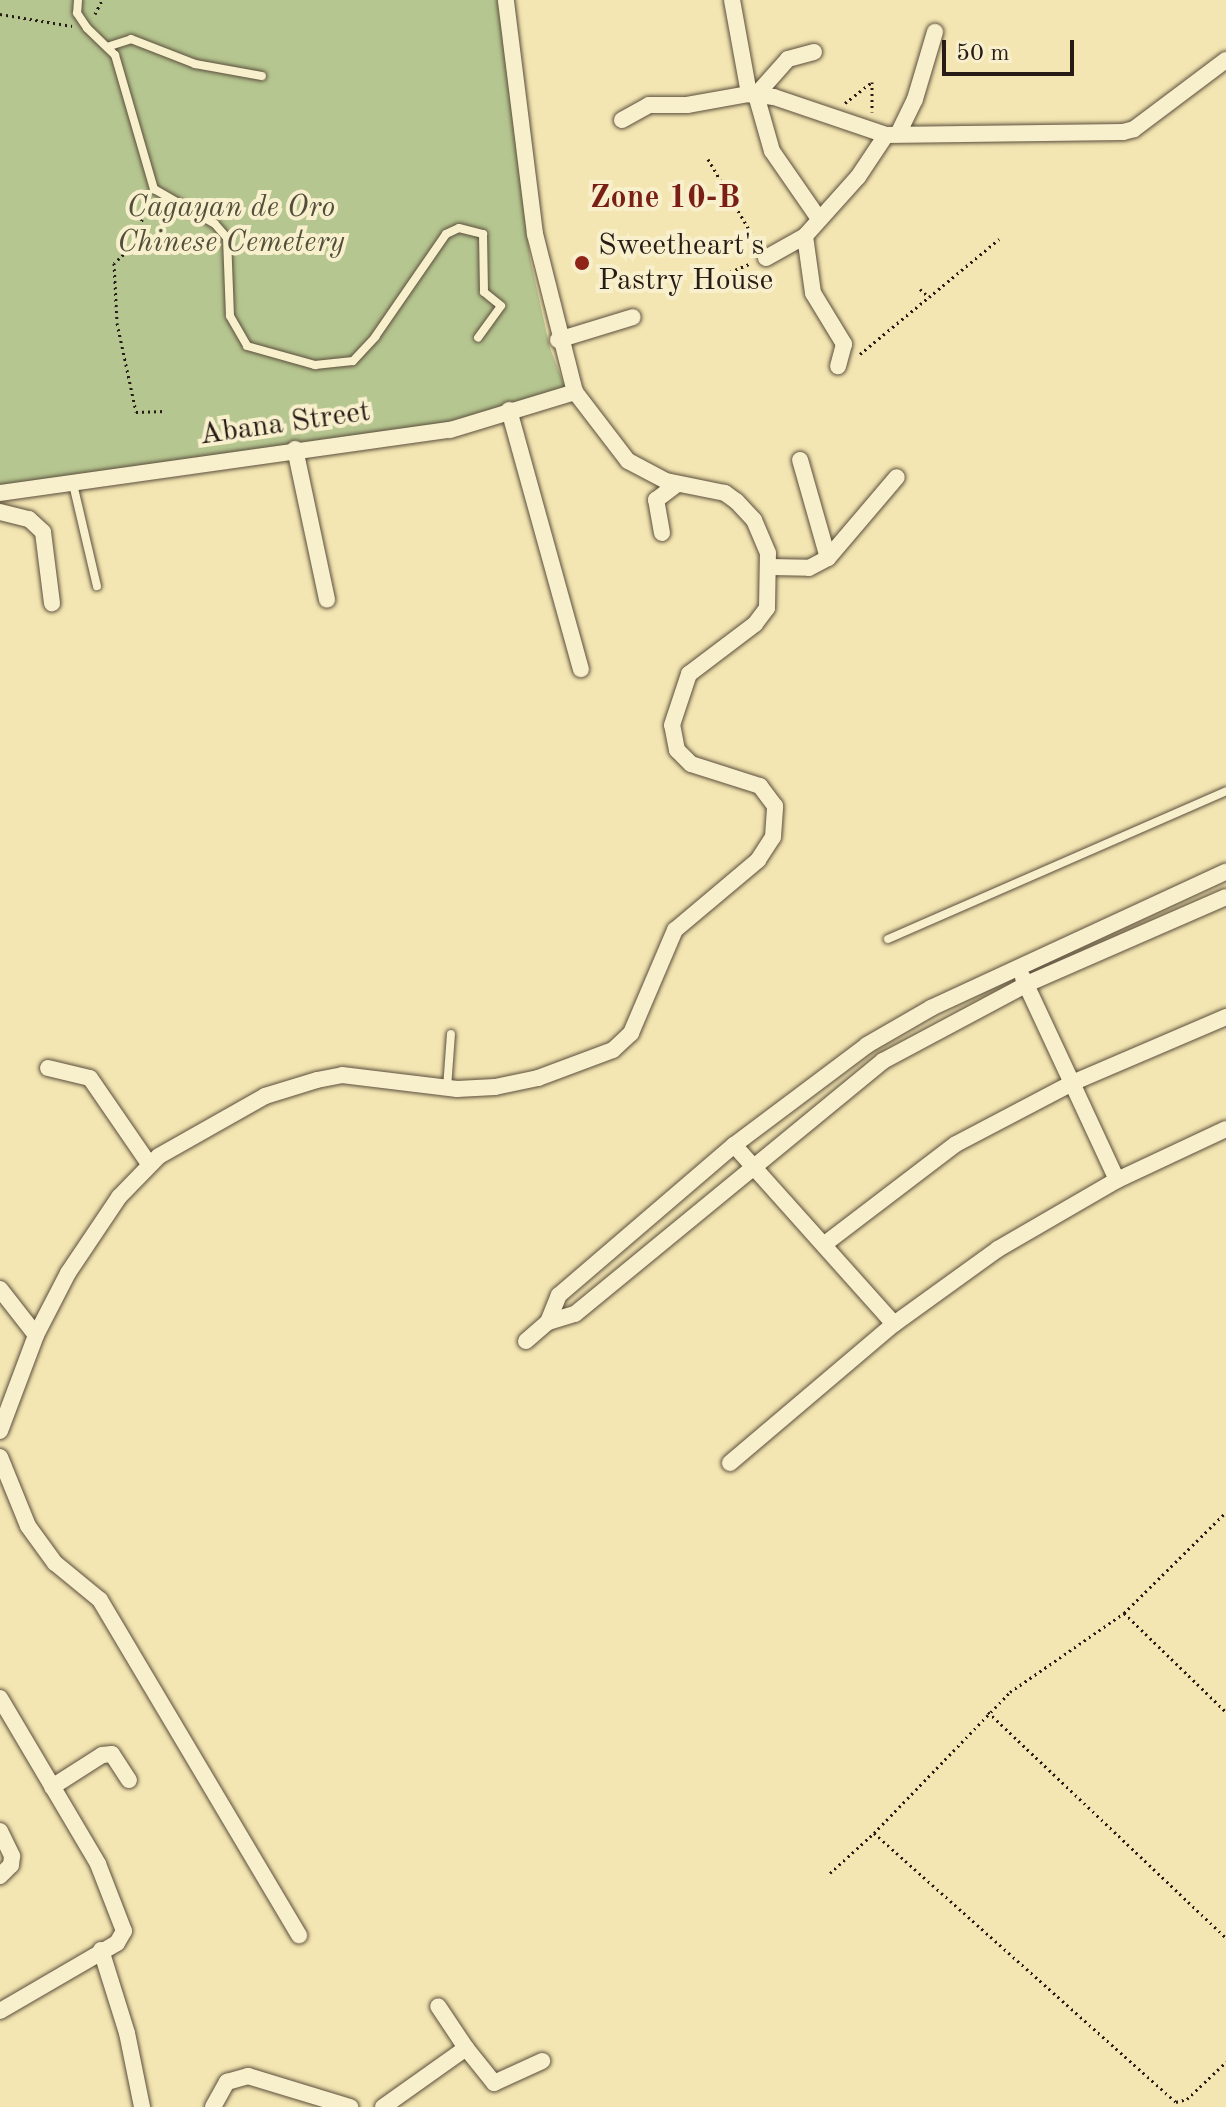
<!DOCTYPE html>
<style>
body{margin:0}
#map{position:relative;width:1226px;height:2107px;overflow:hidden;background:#f4e6b2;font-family:"Old Standard TT",serif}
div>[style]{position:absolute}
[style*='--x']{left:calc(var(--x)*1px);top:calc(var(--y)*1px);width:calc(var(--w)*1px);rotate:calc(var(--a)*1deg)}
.green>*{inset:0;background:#b6c690}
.path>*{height:3px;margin-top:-1.5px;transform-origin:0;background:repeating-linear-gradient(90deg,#261b15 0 2px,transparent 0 6px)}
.roads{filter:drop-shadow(0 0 2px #5a4e3c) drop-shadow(0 0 2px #5a4e3c)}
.service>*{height:8px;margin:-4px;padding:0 4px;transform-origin:4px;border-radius:4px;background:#f8efcd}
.minor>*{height:16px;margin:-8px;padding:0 8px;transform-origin:8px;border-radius:8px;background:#f8efcd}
.dots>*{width:22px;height:22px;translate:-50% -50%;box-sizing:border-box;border:4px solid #f8efcd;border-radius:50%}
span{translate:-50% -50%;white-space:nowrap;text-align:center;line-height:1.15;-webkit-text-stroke:8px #f8efcd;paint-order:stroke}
.park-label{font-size:30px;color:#514e3a;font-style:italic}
.poi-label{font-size:30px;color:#261b15}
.left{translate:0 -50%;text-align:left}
.street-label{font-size:30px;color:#261b15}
.neighbourhood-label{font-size:32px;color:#7a1f14;font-weight:700}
.scale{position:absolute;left:942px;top:40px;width:132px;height:36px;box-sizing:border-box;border:4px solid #261b15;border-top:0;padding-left:10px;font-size:24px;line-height:28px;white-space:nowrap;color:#261b15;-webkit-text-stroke:6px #f8efcd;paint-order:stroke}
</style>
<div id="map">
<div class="green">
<i style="clip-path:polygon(0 0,498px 0,530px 258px,550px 348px,566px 390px,447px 427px,0 488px)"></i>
</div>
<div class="path">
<i style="--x:0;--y:14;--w:73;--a:9.5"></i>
<i style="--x:95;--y:14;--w:16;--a:-63"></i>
<i style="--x:845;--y:103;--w:34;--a:-38"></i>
<i style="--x:872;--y:82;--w:30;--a:90"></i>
<i style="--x:708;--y:159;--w:99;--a:59.8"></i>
<i style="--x:143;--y:195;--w:43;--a:92.7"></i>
<i style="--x:141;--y:238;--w:37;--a:137"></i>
<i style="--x:114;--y:263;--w:60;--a:87.1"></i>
<i style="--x:117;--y:323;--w:91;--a:77.9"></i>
<i style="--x:136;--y:412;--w:29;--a:-2"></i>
<i style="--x:730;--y:272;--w:23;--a:-23"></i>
<i style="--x:920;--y:289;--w:12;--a:42"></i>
<i style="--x:929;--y:297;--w:91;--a:-39.6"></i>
<i style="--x:860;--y:354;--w:89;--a:-39.6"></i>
<i style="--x:1124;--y:1613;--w:142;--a:44.1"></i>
<i style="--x:988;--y:1712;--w:328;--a:43.5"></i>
<i style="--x:874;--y:1833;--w:196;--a:-46"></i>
<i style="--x:1010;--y:1692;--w:139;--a:-34.7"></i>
<i style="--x:1124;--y:1613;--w:144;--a:-44.7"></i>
<i style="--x:830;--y:1873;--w:59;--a:-42.3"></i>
<i style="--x:874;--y:1833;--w:404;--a:41.7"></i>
<i style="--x:1176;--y:2102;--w:11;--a:-15"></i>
<i style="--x:1187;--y:2099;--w:54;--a:-43.5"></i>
</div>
<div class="roads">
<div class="service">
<i style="--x:78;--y:0;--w:13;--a:94"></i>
<i style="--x:77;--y:13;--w:18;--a:56"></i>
<i style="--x:87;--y:28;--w:39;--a:44"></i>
<i style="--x:115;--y:55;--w:140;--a:73.8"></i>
<i style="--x:154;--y:189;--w:70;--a:29.8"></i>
<i style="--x:215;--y:224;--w:18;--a:49"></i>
<i style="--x:227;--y:238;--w:78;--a:87.8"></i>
<i style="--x:230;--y:316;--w:34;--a:60"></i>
<i style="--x:247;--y:346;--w:71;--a:15.6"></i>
<i style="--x:315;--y:365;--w:38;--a:-6"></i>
<i style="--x:353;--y:361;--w:33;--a:-47"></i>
<i style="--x:375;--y:337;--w:125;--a:-55.4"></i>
<i style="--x:446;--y:234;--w:14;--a:-25"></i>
<i style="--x:459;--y:228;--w:25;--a:14"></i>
<i style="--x:483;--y:234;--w:58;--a:89"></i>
<i style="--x:484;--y:292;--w:22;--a:39"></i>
<i style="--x:501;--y:306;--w:39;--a:126"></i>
<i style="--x:110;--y:46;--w:22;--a:-18"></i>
<i style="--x:131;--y:39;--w:69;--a:21.3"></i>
<i style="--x:195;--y:64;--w:68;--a:10.2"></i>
<i style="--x:73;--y:484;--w:105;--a:76.8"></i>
<i style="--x:888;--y:939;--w:369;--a:-23.6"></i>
<i style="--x:447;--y:1088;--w:54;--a:-85.8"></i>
</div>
<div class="minor">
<i style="--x:732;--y:0;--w:96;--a:79.7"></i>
<i style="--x:814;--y:52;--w:27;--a:165"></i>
<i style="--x:788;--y:59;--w:48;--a:131.6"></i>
<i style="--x:756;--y:95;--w:58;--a:74.1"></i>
<i style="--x:772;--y:151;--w:83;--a:55.3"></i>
<i style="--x:622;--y:120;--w:31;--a:-29"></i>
<i style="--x:649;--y:105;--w:38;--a:0"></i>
<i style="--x:687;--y:105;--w:63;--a:-10.1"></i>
<i style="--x:749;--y:94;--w:25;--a:7"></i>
<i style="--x:774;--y:97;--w:118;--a:18.7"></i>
<i style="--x:886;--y:135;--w:237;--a:-0.7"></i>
<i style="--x:1123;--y:132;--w:11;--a:-15"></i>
<i style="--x:1134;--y:129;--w:115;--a:-36.9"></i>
<i style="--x:898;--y:134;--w:39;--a:-64"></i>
<i style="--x:915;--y:99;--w:70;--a:-73.4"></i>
<i style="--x:805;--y:236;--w:58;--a:82"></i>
<i style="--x:813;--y:293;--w:60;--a:58.7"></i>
<i style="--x:844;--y:344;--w:23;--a:105"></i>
<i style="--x:766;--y:258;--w:45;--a:-29.4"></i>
<i style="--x:805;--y:236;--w:79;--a:-48.1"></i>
<i style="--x:858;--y:177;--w:50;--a:-56.3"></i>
<i style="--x:558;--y:340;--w:78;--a:-17"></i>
<i style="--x:509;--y:410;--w:269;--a:74.5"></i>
<i style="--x:295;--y:449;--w:154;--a:78"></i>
<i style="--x:0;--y:493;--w:454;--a:-8"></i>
<i style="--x:450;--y:430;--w:131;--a:-16.9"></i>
<i style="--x:0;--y:512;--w:30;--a:14"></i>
<i style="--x:29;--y:519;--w:19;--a:43"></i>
<i style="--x:43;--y:532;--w:72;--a:82.8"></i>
<i style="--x:662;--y:533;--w:34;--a:-100"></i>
<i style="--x:656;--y:500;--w:26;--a:-37"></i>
<i style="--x:828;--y:558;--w:106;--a:-49.6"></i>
<i style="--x:770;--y:567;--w:39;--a:1"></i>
<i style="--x:809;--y:568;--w:21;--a:-28"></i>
<i style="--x:828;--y:558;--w:102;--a:-105.9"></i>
<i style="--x:48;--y:1068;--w:43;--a:13.4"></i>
<i style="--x:90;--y:1078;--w:104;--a:55.5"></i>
<i style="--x:734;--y:1145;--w:240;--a:48.2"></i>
<i style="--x:1117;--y:1180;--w:107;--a:-114.9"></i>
<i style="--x:1072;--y:1083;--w:168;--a:-23.2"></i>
<i style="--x:826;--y:1243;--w:163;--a:-37.3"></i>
<i style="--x:956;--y:1144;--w:131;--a:-27.7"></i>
<i style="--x:1072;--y:1083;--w:116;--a:-115"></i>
<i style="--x:0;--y:1289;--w:58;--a:52"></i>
<i style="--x:548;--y:1322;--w:28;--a:-17"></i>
<i style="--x:575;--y:1314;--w:399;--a:-39.4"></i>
<i style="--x:883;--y:1061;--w:163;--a:-28.1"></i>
<i style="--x:1027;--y:984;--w:217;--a:-23.6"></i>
<i style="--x:526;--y:1341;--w:29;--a:-41"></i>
<i style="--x:548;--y:1322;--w:29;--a:-68"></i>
<i style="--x:559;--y:1295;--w:230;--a:-40.6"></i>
<i style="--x:734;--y:1145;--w:166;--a:-36.9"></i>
<i style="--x:867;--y:1045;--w:74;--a:-30"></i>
<i style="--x:931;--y:1008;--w:325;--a:-24.8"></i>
<i style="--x:0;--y:1431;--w:103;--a:-69.4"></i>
<i style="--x:36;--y:1335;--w:70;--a:-62.7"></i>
<i style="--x:68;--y:1273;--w:92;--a:-56.1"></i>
<i style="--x:119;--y:1197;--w:57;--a:-45.7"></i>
<i style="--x:159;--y:1156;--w:122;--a:-29.5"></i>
<i style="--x:265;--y:1096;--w:54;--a:-17.1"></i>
<i style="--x:317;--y:1080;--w:25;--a:-11"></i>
<i style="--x:342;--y:1075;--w:116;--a:6.9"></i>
<i style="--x:457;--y:1089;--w:38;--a:-3"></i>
<i style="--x:495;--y:1087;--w:44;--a:-11.8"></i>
<i style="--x:538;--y:1078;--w:80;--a:-20.5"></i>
<i style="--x:613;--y:1050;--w:25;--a:-43"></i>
<i style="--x:631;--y:1033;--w:112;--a:-66.9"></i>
<i style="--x:675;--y:930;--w:109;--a:-40.1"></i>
<i style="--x:758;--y:860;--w:27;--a:-57"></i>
<i style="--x:773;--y:837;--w:31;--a:-86"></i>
<i style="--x:775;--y:806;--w:25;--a:-127"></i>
<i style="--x:760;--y:786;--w:72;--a:-162.3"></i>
<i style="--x:691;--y:764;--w:20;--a:-135"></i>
<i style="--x:677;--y:750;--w:25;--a:-101"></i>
<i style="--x:672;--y:725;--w:54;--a:-71.6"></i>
<i style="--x:689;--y:674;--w:83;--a:-37.1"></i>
<i style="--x:755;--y:624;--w:20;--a:-53"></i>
<i style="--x:767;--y:608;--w:55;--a:-89"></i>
<i style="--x:768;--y:553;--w:36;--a:-113"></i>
<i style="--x:754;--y:520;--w:26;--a:-133"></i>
<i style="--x:736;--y:501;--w:14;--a:-144"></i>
<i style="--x:725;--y:493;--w:60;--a:-168.5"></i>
<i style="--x:666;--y:481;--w:43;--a:-152.2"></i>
<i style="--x:628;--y:461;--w:87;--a:-127.5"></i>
<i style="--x:575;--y:392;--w:163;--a:-104.2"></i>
<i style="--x:535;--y:234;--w:236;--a:-97.1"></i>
<i style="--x:0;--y:1457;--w:74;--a:67.9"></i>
<i style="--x:28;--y:1526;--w:46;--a:53.9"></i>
<i style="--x:55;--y:1563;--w:58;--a:39.4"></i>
<i style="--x:100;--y:1600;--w:390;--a:59.3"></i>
<i style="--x:730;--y:1463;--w:215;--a:-40.3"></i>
<i style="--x:894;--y:1324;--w:128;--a:-35.8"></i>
<i style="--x:998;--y:1249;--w:138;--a:-30.1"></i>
<i style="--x:1117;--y:1180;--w:120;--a:-25.1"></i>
<i style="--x:0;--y:1698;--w:193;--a:59.4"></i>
<i style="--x:98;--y:1864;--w:72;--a:68.8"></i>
<i style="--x:124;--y:1931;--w:14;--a:120"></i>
<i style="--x:117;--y:1943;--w:135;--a:149.8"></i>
<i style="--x:52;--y:1787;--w:59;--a:-32.6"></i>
<i style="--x:102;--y:1755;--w:10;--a:-6"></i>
<i style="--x:112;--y:1754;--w:31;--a:57"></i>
<i style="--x:0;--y:1831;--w:28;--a:64"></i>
<i style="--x:12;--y:1856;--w:9;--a:96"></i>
<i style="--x:11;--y:1865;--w:16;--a:135"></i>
<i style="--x:101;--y:1950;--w:87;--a:72.6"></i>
<i style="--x:127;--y:2033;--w:76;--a:78.5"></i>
<i style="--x:466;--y:2048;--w:45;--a:51.3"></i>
<i style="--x:494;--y:2083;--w:53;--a:-24.6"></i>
<i style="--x:213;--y:2107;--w:29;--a:-61"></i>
<i style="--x:227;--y:2082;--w:22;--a:-16"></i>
<i style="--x:248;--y:2076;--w:107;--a:16.9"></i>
<i style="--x:383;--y:2107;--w:102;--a:-35.4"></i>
<i style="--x:466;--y:2048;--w:50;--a:-123.7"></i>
</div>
</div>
<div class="dots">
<i style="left:582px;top:263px;background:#8f2418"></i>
</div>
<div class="park-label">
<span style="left:231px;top:225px">Cagayan de Oro<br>Chinese Cemetery</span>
</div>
<div class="poi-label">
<span class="left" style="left:598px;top:263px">Sweetheart's<br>Pastry House</span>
</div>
<div class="street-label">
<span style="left:285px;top:424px;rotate:-8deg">Abana Street</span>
</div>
<div class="neighbourhood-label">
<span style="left:665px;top:199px">Zone 10-B</span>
</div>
<div class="scale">50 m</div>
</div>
